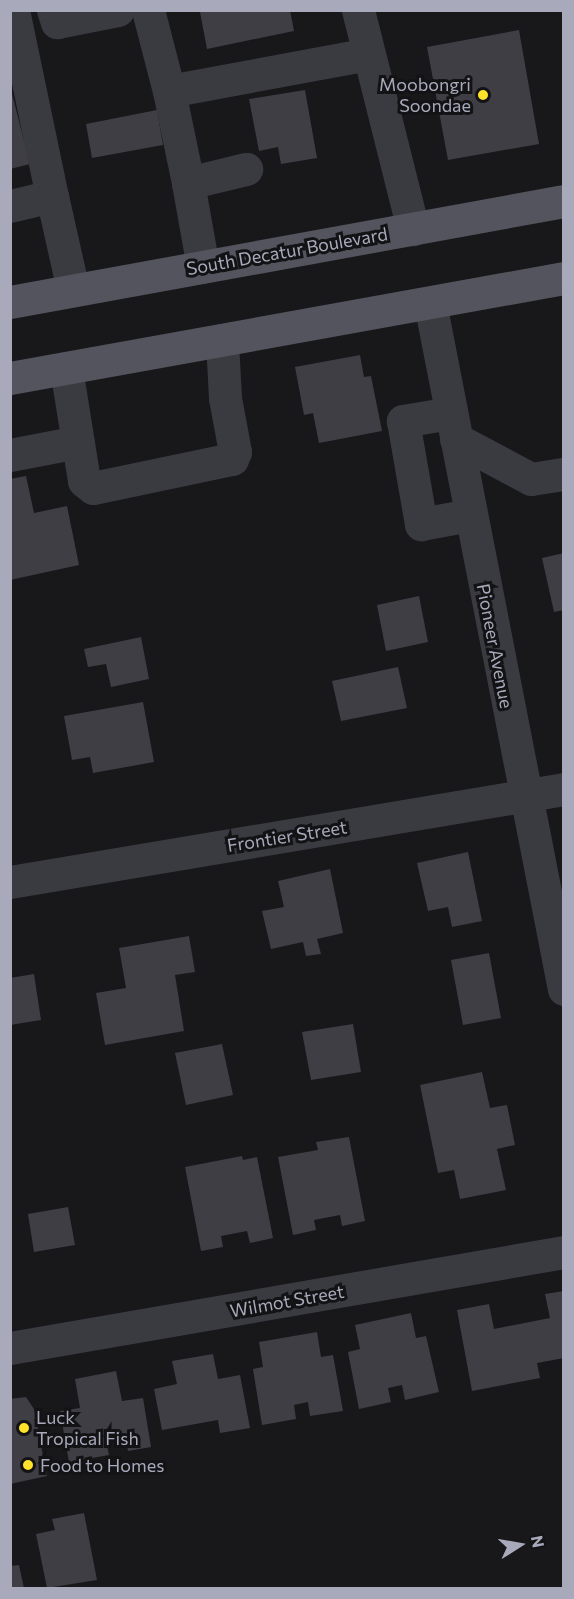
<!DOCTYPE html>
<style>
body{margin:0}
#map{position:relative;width:574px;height:1599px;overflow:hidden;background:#18171a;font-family:Commissioner,sans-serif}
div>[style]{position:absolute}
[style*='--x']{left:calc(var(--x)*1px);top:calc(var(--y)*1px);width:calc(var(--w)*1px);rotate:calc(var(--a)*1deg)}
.building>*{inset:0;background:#3f3e45}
.minor>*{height:33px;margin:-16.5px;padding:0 16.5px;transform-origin:16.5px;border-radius:16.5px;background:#3a3a41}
.major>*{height:33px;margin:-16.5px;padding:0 16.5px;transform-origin:16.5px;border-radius:16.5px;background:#54545e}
.dots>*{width:16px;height:16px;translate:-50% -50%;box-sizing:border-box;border:3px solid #131215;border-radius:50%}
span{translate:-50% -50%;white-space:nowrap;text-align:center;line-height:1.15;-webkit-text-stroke:6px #131215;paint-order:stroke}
.poi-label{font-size:18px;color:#a8aabb}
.right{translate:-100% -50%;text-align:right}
.left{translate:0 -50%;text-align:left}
.street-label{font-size:18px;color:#a8aabb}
.frame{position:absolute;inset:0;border:12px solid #a8aabb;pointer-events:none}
.north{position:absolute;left:490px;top:1515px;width:60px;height:60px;-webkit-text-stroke:4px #131215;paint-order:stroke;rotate:79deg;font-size:16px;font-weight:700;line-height:24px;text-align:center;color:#a8aabb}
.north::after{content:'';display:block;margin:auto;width:21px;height:27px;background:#a8aabb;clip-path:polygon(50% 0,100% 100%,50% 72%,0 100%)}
</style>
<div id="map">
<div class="building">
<i style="clip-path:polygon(290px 10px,294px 31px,207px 49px,200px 12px)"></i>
<i style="clip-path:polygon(519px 30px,539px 144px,448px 160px,427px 47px)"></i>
<i style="clip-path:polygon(10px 86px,30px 164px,10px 169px)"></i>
<i style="clip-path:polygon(305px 90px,317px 158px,281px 164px,278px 147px,259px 151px,249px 99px)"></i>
<i style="clip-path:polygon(157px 110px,163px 145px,92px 158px,86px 124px)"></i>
<i style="clip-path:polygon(360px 355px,364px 377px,371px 376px,382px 431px,319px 443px,313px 413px,304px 415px,295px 367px)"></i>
<i style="clip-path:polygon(26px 476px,34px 513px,67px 506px,79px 565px,10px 580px,10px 479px)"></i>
<i style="clip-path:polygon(564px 553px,564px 610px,554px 612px,542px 558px)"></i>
<i style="clip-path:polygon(419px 596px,428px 642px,386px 651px,377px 605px)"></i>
<i style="clip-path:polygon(141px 637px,149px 679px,111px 687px,106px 664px,88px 667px,84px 649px)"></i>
<i style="clip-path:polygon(398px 667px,407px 708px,341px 721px,332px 681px)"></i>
<i style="clip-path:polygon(143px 702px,154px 762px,93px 773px,90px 757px,72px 760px,64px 716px)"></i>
<i style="clip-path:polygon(468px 852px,482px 921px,452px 927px,448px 907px,428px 911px,417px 863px)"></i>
<i style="clip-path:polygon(330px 869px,343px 933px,317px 939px,321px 954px,306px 956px,303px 942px,271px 949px,262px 911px,284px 907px,278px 881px)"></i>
<i style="clip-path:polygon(189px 936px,195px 972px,175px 975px,184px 1031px,105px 1045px,96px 993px,126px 988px,119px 948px)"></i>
<i style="clip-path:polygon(489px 953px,501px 1018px,463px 1025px,451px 960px)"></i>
<i style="clip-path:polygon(34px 974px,41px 1020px,10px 1025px,10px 978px)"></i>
<i style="clip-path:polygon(353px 1024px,361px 1072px,311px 1080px,302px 1032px)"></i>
<i style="clip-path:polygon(222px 1044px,233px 1095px,186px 1105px,175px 1053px)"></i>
<i style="clip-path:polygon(482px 1072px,490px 1108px,507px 1105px,515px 1145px,497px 1149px,506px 1190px,460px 1199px,454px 1170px,438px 1173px,420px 1085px)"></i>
<i style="clip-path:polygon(349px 1137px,365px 1221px,342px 1226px,340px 1215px,314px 1220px,316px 1230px,293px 1235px,278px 1157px,318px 1150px,316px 1142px)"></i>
<i style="clip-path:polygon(242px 1156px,243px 1160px,257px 1157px,273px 1238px,250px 1243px,247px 1231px,221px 1236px,223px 1247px,201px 1251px,185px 1167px)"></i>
<i style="clip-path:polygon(68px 1207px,75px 1245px,34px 1252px,28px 1214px)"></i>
<i style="clip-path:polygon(564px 1291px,564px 1358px,537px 1363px,540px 1378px,472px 1391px,457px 1310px,489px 1304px,494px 1329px,550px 1318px,545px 1294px)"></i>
<i style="clip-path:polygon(411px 1313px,416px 1338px,426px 1336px,439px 1392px,405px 1400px,402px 1385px,388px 1388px,391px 1402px,359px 1409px,348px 1352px,360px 1349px,355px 1325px)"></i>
<i style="clip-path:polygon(317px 1332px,321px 1357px,333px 1355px,343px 1411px,310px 1416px,308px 1402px,294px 1405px,296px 1419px,262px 1425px,253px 1369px,263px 1367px,259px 1342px)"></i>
<i style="clip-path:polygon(213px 1354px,218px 1379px,240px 1375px,250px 1428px,220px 1433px,218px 1420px,162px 1430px,154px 1389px,177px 1384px,172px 1361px)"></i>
<i style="clip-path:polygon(116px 1371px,122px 1401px,143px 1398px,151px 1447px,128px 1451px,126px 1437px,106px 1441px,109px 1455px,69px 1462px,60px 1411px,80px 1408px,75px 1379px)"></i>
<i style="clip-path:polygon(26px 1397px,34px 1409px,47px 1476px,10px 1484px,10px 1399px)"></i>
<i style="clip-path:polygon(84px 1513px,97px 1580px,47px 1588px,36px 1534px,55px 1530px,52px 1519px)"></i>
<i style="clip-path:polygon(19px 1565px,24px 1588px,10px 1588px,10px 1566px)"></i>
</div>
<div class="minor">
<i style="--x:13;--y:10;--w:190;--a:78.2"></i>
<i style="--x:53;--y:10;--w:13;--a:72"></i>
<i style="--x:57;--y:22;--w:62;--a:-11.1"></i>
<i style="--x:148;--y:10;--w:84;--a:75.5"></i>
<i style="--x:169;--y:91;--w:203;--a:-10.5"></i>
<i style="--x:358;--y:10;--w:226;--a:75.9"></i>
<i style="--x:169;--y:91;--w:94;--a:78.3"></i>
<i style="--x:188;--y:183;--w:60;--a:-13.6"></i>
<i style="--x:188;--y:183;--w:85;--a:79.9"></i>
<i style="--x:10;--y:206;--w:43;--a:-13.4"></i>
<i style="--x:52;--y:196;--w:96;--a:77.4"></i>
<i style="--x:430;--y:303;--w:699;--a:78.95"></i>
<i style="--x:66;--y:368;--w:114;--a:80.9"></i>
<i style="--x:84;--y:481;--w:11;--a:38"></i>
<i style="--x:93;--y:488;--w:142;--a:-11.8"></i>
<i style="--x:232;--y:459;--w:8;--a:-67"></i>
<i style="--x:235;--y:452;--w:55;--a:-100.5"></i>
<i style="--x:225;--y:398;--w:58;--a:-93"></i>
<i style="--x:451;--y:413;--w:49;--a:170.5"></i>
<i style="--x:403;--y:421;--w:105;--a:80.1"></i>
<i style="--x:421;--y:524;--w:50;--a:-10.4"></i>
<i style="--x:456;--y:439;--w:85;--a:28.1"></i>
<i style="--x:531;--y:479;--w:33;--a:-9"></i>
<i style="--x:10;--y:455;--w:69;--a:-10.8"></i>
<i style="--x:10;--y:882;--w:562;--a:-9.53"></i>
<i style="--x:10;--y:1348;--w:562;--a:-9.83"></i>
</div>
<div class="major">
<i style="--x:10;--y:302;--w:563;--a:-10.33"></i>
<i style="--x:10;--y:378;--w:563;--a:-10.23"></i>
</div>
<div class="dots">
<i style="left:483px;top:95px;background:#ffe32a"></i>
<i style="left:24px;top:1428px;background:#ffe32a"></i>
<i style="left:28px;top:1465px;background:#ffe32a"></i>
</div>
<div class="poi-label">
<span class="right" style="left:471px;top:95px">Moobongri<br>Soondae</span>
<span class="left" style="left:36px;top:1428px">Luck<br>Tropical Fish</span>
<span class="left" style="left:40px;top:1465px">Food to Homes</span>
</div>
<div class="street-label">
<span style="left:287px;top:251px;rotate:-10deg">South Decatur Boulevard</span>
<span style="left:495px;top:646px;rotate:79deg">Pioneer Avenue</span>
<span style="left:287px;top:836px;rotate:-9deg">Frontier Street</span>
<span style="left:287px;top:1301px;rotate:-10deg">Wilmot Street</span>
</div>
<div class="frame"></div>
<div class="north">N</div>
</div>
